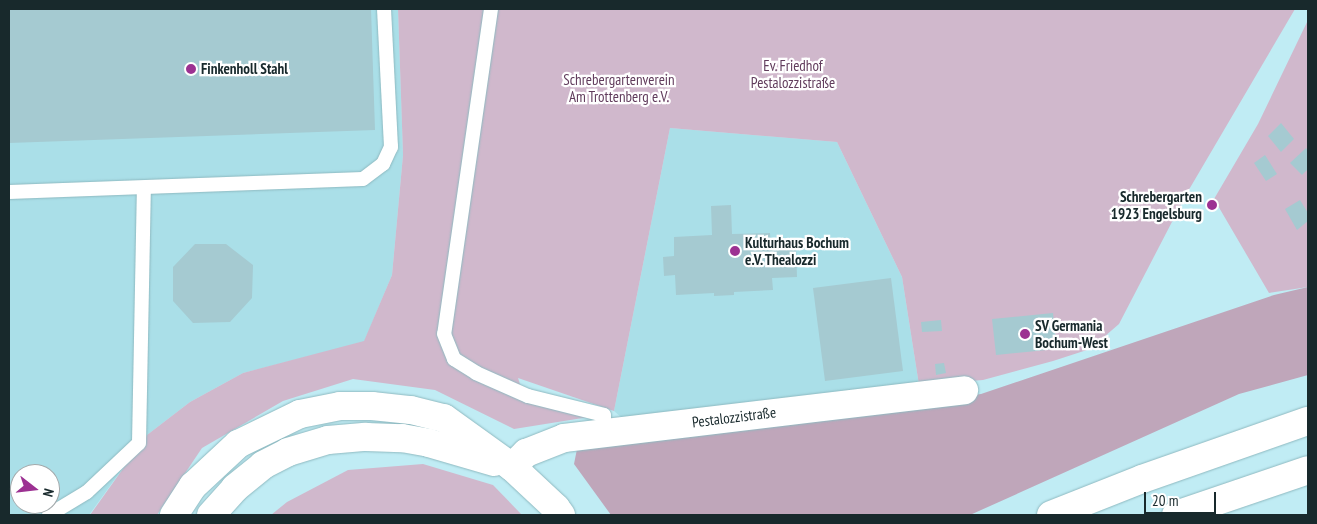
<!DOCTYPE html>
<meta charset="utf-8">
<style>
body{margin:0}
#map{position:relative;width:1317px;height:524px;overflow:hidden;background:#c0ecf4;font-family:"PT Sans Narrow",sans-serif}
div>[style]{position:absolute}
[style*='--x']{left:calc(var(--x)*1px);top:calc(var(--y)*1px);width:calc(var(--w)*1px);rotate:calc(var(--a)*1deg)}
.built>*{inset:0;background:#aadfe8}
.green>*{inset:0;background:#d0b8cc}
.forest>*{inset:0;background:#bfa6ba}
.building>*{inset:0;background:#a5cad1}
.roads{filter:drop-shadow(0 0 1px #8eb9c0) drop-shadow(0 0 1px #8eb9c0)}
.service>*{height:14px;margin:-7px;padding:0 7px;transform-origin:7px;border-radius:7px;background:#fff}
.minor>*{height:28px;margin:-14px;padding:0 14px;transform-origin:14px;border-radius:14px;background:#fff}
.motorway>*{height:28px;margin:-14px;padding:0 14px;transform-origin:14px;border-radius:14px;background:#fff}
.dots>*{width:14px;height:14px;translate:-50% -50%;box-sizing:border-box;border:2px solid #fff;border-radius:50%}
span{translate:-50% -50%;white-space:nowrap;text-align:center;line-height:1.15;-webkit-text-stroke:4.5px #fff;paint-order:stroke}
.park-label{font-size:15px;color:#613c5c}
.poi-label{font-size:15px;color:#18292c;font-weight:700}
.left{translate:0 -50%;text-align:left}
.right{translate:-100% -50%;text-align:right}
.street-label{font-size:15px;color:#18292c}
.frame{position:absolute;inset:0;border:10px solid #18292c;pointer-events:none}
.north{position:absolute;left:10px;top:464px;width:50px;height:50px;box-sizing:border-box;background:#fff;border:1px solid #a3a9ab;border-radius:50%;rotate:106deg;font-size:14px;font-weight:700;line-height:20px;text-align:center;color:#18292c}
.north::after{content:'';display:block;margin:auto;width:18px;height:22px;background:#9c3192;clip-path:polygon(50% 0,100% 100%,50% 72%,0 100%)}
.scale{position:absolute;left:1144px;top:492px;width:72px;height:22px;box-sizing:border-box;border:2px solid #18292c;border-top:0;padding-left:6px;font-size:15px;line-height:18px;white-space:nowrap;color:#18292c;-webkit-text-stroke:4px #fff;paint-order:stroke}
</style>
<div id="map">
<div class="built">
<i style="clip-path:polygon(evenodd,9px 9px,398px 9px,403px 155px,392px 275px,364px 342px,243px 373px,190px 402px,147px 435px,89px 515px,9px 515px,9px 9px,20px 474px,50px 474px,50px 504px,20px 504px,20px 474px)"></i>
<i style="clip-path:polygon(670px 128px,837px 142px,902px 277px,919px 385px,629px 424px,614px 411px)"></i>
</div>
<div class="green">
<i style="clip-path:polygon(398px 9px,1295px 9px,1187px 193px,1119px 324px,1090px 349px,1053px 361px,983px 380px,919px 385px,902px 277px,837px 142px,670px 128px,614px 411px,518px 378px,525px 399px,589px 417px,514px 429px,435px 390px,353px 379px,283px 401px,202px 448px,157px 515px,90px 515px,147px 435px,190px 402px,243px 373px,364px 341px,392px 275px,403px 155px)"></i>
<i style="clip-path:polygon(1308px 20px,1308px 287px,1269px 293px,1214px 199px,1258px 124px)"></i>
<i style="clip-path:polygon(423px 464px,493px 485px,522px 515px,271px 515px,287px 502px,348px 470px)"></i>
</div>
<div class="forest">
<i style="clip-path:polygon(1308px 287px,1308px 375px,1239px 394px,970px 515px,611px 515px,574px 464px,578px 444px,730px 428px,981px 394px,1274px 295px)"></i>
</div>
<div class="building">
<i style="clip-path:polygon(9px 9px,371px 9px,375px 130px,9px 143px)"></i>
<i style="clip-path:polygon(1281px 123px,1294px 139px,1281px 152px,1268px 136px)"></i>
<i style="clip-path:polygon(1306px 148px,1308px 151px,1308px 169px,1302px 175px,1290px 163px)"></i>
<i style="clip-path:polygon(1265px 155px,1277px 174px,1266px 181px,1254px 163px)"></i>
<i style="clip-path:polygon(1300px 200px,1308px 213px,1308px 221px,1297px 230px,1285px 209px)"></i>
<i style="clip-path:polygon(731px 205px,732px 234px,770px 233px,771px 245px,796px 244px,797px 277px,772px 278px,773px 290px,734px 292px,734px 295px,714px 296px,714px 293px,676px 295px,675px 275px,664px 276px,663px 257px,674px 256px,674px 237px,712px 235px,711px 206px)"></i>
<i style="clip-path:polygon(195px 244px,226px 244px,253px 265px,252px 298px,230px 322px,193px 323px,173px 301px,173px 267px)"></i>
<i style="clip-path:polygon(891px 278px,903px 371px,825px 381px,813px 288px)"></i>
<i style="clip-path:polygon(1053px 313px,1057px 349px,996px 355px,992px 319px)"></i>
<i style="clip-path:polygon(941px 320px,942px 331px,922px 332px,921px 322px)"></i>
<i style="clip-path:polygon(944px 363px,946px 373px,936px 375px,935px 364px)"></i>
</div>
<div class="roads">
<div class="service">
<i style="--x:491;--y:9;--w:328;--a:98.2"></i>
<i style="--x:444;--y:334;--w:27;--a:68"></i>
<i style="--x:454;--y:359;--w:26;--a:32"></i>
<i style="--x:476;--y:373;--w:57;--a:23.9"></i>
<i style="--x:528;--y:396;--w:78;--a:14"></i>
<i style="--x:604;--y:415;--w:17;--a:90"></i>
<i style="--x:9;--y:192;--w:354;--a:-2.1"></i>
<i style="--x:363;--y:179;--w:25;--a:-37"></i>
<i style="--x:383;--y:164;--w:19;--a:-65"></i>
<i style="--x:391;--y:147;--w:138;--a:-92.9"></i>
<i style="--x:49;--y:515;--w:44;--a:-31.2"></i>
<i style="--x:87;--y:492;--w:71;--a:-43.3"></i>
<i style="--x:139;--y:443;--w:255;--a:-88.9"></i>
</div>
<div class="minor">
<i style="--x:561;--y:515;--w:9;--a:-126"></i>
<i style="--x:556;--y:508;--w:60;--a:-137"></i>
<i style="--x:512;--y:467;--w:20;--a:-45"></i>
<i style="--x:526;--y:453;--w:41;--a:-21.5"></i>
<i style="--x:564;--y:438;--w:403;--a:-6.8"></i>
</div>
<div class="motorway">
<i style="--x:174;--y:515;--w:35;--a:-57"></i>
<i style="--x:193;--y:486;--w:62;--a:-43"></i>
<i style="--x:238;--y:444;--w:69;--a:-25.8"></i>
<i style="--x:300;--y:414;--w:41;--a:-11.3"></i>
<i style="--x:340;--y:406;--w:32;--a:0"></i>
<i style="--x:372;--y:406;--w:39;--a:6"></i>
<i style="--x:411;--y:410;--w:34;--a:14"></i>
<i style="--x:444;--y:418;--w:84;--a:35.8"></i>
<i style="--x:211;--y:515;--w:36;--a:-48"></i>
<i style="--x:235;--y:488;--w:36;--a:-39"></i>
<i style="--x:263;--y:465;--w:28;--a:-27"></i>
<i style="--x:288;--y:452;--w:42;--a:-16.7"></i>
<i style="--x:328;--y:440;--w:38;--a:-5"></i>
<i style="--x:366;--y:437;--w:36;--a:2"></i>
<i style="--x:402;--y:438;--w:27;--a:10"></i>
<i style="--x:429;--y:443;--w:68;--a:16.3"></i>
<i style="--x:1051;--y:515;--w:98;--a:-21.6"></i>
<i style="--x:1142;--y:479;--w:176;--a:-19.3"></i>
<i style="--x:1176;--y:515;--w:139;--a:-18.8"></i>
</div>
</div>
<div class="dots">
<i style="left:191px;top:69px;background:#9c3192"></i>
<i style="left:1212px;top:205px;background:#9c3192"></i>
<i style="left:735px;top:251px;background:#9c3192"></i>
<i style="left:1025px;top:334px;background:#9c3192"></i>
</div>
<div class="park-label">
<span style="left:793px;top:74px">Ev. Friedhof<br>Pestalozzistraße</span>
<span style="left:619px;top:88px">Schrebergartenverein<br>Am Trottenberg e.V.</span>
</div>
<div class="poi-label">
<span class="left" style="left:201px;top:69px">Finkenholl Stahl</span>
<span class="right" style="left:1202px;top:205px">Schrebergarten<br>1923 Engelsburg</span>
<span class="left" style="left:745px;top:251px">Kulturhaus Bochum<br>e.V. Thealozzi</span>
<span class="left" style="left:1035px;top:334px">SV Germania<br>Bochum-West</span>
</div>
<div class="street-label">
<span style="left:734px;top:417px;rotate:-7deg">Pestalozzistraße</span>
</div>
<div class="frame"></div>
<div class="north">N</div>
<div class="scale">20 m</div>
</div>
